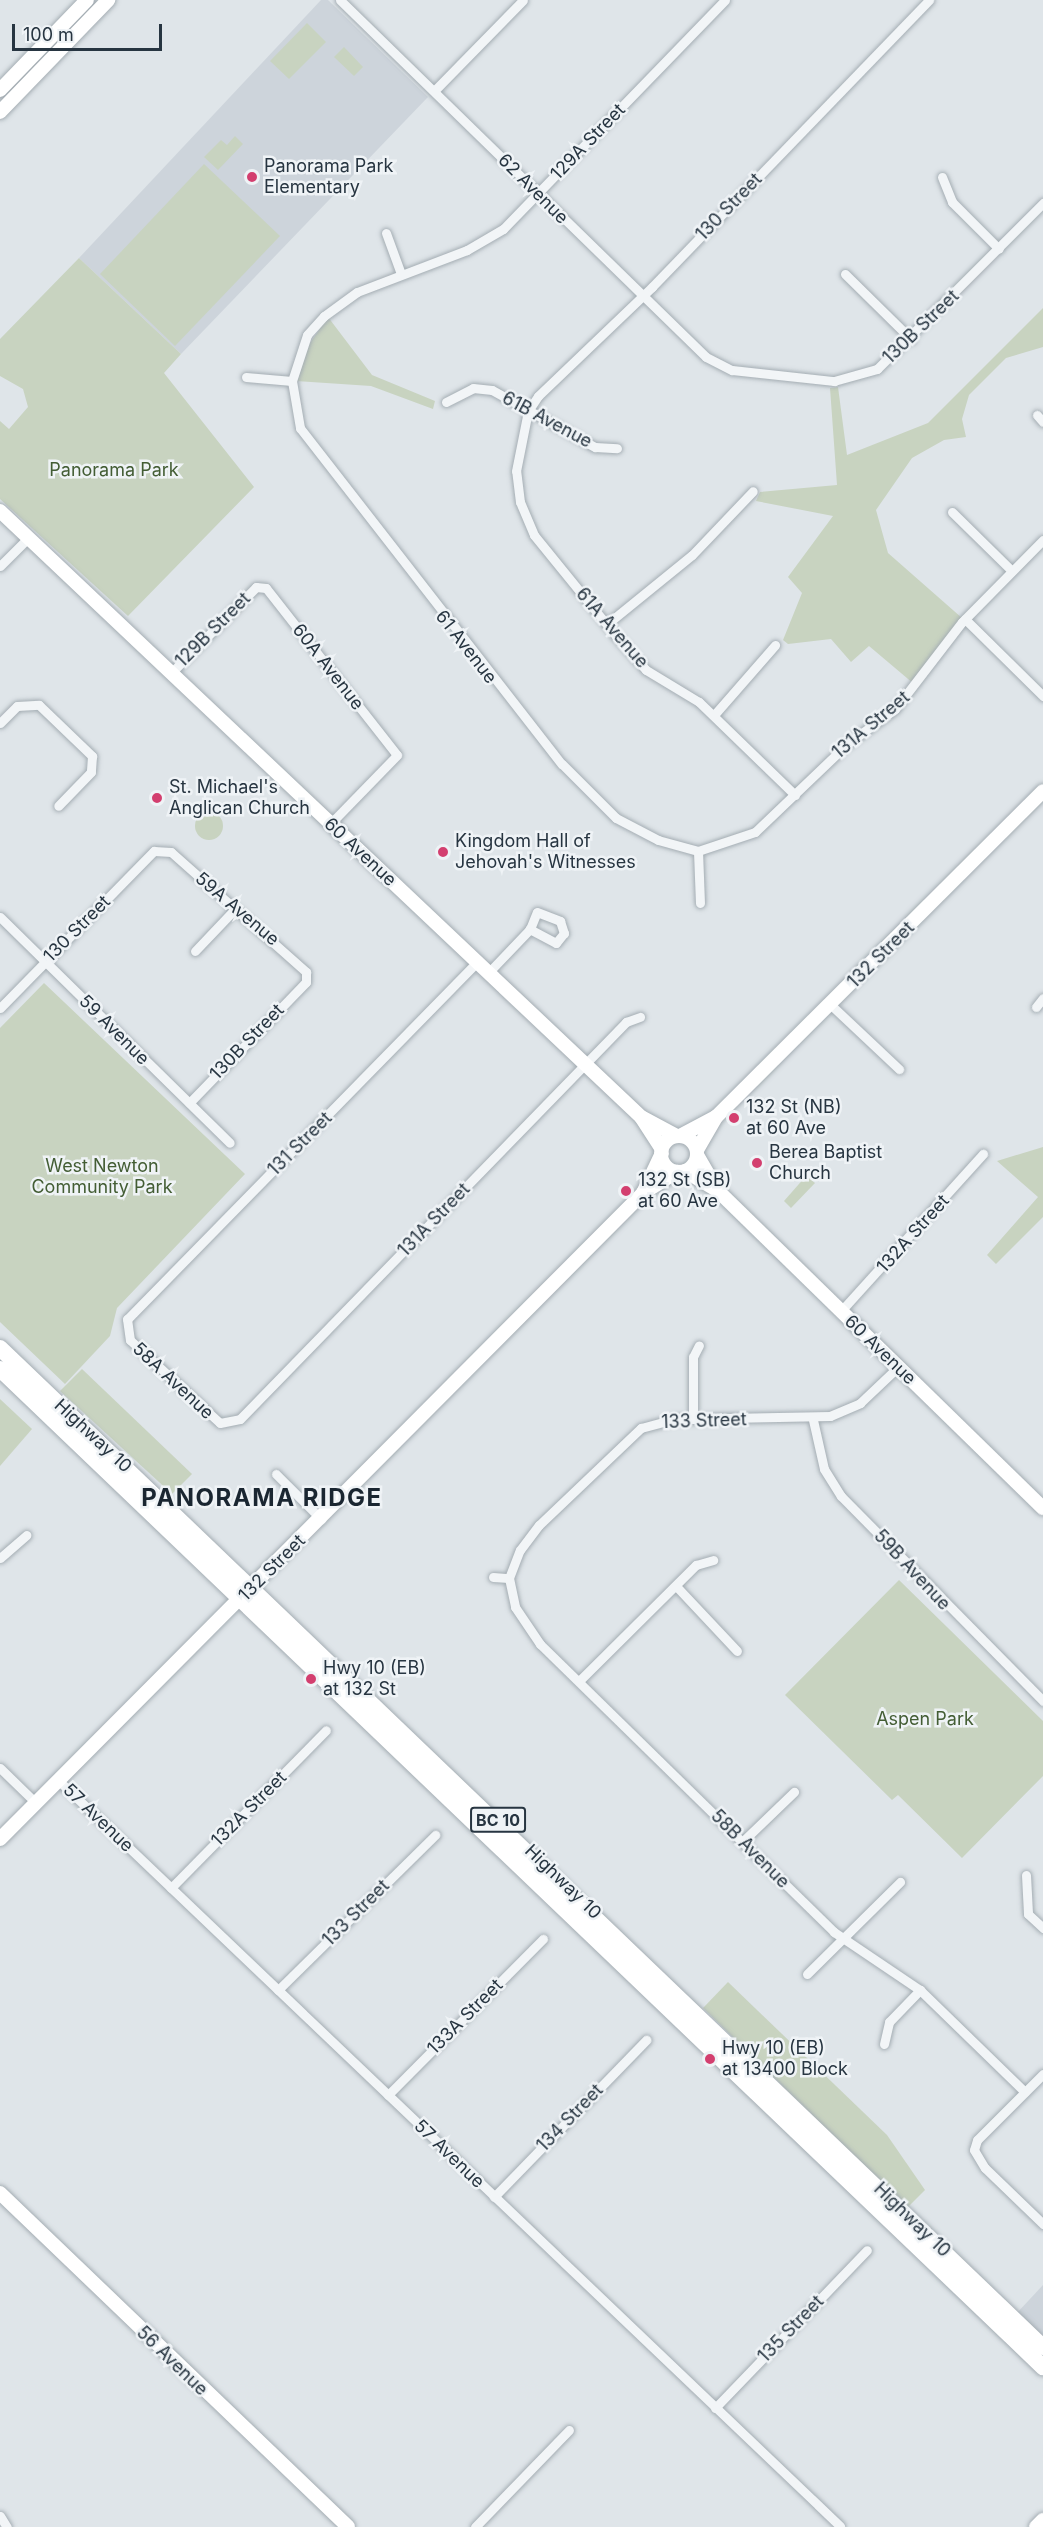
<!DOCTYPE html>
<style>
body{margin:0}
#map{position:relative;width:1043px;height:2527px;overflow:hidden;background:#dfe5e9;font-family:Inter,sans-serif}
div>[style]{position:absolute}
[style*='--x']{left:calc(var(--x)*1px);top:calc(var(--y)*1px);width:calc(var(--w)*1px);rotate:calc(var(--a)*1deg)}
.built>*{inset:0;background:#cdd4db}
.green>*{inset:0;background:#c8d3c0}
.round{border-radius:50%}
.roads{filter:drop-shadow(0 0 2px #a4adb3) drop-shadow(0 0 2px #a4adb3)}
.street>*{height:9px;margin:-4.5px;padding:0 4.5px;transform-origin:4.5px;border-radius:4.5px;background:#f2f5f7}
.secondary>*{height:14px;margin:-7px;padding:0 7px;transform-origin:7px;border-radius:7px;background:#fff}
.secondary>.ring{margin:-7px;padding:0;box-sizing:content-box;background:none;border:14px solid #fff;border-radius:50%}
.highway>*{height:16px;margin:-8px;padding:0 8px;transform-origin:8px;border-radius:8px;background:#fff}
.dots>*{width:16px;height:16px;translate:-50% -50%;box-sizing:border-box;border:3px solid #eff3f6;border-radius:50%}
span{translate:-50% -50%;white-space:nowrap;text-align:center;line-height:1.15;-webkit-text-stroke:5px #eff3f6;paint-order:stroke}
.shield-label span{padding:2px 4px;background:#eff3f6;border:2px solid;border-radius:4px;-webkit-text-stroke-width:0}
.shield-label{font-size:16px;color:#273541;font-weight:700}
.street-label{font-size:18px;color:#273541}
.poi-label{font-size:18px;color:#273541}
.left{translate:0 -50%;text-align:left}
.park-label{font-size:18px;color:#435d34}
.district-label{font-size:24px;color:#1a2631;font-weight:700;letter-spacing:1.5px}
.scale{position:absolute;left:12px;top:24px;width:150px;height:27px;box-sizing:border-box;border:3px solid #273541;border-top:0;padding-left:8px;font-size:18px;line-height:21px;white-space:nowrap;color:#273541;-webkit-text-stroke:4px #eff3f6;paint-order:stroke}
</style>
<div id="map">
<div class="built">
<i style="clip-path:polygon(321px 0,328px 0,428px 97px,181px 354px,79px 258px)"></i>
<i style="clip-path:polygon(1043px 2285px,1043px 2343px,1015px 2315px)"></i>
</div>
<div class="green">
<i style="clip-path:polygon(307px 23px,326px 42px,289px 79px,270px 61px)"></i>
<i style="clip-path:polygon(344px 47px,363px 67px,354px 76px,334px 57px)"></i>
<i style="clip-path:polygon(235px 136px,243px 144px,218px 170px,204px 157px,221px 140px,227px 145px)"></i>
<i style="clip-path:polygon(204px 164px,280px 236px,175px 346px,100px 274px)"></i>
<i style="clip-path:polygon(79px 258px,181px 354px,164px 373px,254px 487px,128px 616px,0 499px,0 421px,9px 429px,28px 407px,23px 389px,0 376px,0 339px)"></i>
<i style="clip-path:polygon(1043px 308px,1043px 347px,1006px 358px,969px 395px,962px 419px,966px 437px,944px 440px,912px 458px,876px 510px,888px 553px,962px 618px,914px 684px,869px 646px,851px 662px,831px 639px,788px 644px,783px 640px,802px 593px,788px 577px,833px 516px,756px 501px,760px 492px,837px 485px,830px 388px,838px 387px,847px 455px,928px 423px)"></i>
<i style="clip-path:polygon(328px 317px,372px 375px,435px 401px,433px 409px,371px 386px,296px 381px,301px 356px)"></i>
<i class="round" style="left:195px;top:812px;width:28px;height:28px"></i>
<i style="clip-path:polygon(44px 983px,245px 1174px,117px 1308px,110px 1336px,65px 1384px,0 1322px,0 1028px)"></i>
<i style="clip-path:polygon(1043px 1147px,1043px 1217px,996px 1264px,987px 1255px,1038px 1197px,997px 1161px)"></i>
<i style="clip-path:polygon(806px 1176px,815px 1183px,791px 1208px,784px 1201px)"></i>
<i style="clip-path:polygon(82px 1369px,192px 1474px,172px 1494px,60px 1391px)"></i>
<i style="clip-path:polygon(0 1399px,32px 1429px,0 1466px)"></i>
<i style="clip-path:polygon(899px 1580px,1043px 1721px,1043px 1776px,962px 1858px,898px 1795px,892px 1800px,785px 1695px)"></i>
<i style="clip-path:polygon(728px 1982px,887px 2135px,925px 2190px,907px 2208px,703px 2008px)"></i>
</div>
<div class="roads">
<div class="street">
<i style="--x:340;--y:0;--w:511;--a:44.29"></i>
<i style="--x:706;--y:357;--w:29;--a:27"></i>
<i style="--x:732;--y:370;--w:103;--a:6.2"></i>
<i style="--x:834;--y:381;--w:45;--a:-15.6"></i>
<i style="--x:877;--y:369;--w:235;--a:-45"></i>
<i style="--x:725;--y:0;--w:319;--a:134.1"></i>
<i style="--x:503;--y:229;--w:42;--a:149.7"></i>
<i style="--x:467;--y:250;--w:118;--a:159.1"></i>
<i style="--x:357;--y:292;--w:41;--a:144"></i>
<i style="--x:324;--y:316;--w:25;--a:132"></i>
<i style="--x:307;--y:335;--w:48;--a:108.1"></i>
<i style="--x:292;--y:381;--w:48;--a:80.3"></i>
<i style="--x:300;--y:428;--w:426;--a:52.1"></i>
<i style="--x:562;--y:764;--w:76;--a:45"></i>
<i style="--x:616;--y:818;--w:47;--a:27.6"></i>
<i style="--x:658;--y:840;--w:41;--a:15.4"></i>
<i style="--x:698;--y:851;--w:60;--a:-18.4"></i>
<i style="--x:755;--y:832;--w:127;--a:-43.7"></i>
<i style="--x:847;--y:744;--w:59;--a:-36.1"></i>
<i style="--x:895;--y:709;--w:110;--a:-52.4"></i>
<i style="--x:962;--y:622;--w:115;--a:-45.4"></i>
<i style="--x:434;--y:91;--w:127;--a:-45.6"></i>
<i style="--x:942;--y:177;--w:27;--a:68"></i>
<i style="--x:952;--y:202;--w:66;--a:45"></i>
<i style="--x:386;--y:233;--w:44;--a:69.9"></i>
<i style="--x:845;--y:274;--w:93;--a:44.6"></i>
<i style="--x:246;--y:377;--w:46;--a:5"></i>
<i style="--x:446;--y:402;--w:30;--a:-27"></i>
<i style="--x:473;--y:388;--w:19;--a:6"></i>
<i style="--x:492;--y:390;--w:118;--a:29"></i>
<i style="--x:595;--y:447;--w:22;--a:3"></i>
<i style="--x:1037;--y:415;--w:9;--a:49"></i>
<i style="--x:952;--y:512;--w:84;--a:44.5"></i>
<i style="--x:0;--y:566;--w:40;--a:-45"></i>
<i style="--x:965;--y:619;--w:110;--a:44.6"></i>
<i style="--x:607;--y:624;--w:109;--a:-39.1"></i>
<i style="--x:692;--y:555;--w:88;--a:-46.4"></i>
<i style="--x:171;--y:673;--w:121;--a:-45.3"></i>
<i style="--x:256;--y:587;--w:10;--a:6"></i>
<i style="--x:266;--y:588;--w:212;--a:51.9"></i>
<i style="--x:397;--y:755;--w:96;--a:134.2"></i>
<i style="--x:714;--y:715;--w:93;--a:-48.9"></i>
<i style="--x:0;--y:723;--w:24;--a:-45"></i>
<i style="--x:17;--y:706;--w:22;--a:-3"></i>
<i style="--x:39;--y:705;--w:74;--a:43.9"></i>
<i style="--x:92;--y:756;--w:16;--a:94"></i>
<i style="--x:91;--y:772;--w:47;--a:134.1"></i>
<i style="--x:795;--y:795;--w:134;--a:-135.9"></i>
<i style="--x:699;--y:702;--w:62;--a:-148.9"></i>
<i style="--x:646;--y:670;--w:45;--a:-131.4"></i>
<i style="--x:616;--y:636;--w:130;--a:-129.1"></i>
<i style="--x:534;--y:535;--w:36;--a:-113"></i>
<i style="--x:520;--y:502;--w:31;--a:-97"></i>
<i style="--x:516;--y:471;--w:61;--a:-78.7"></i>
<i style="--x:528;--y:411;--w:18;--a:-56"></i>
<i style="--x:538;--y:396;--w:158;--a:-43.7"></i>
<i style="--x:652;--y:287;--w:399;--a:-46"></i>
<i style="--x:698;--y:851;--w:52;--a:87.8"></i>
<i style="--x:0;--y:917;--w:322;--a:44.5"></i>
<i style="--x:195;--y:951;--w:57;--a:-46.4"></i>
<i style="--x:477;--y:962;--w:500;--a:134.4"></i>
<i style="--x:127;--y:1319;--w:21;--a:82"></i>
<i style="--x:130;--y:1340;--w:122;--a:42.7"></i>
<i style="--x:220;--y:1423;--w:20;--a:-11"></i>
<i style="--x:240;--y:1419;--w:554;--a:-45.8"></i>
<i style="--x:626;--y:1022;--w:15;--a:-20"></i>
<i style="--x:488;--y:973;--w:61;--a:-46.3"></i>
<i style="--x:530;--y:929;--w:18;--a:-68"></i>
<i style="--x:537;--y:912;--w:25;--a:21"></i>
<i style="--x:560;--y:921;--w:13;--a:72"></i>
<i style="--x:564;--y:933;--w:13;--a:129"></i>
<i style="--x:556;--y:943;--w:30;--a:-152"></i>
<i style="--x:830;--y:1004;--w:95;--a:43.3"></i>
<i style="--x:1036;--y:1007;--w:11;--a:-52"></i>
<i style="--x:0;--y:1008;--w:220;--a:-45.6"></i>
<i style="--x:154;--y:851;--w:17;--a:3"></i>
<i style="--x:171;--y:852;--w:181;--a:41.6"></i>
<i style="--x:306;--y:972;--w:10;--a:90"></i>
<i style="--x:306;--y:982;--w:168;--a:134"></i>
<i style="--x:841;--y:1311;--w:212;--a:-47.9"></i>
<i style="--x:693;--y:1419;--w:62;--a:-90"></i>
<i style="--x:693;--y:1357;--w:13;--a:-63"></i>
<i style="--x:813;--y:1420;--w:50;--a:77.3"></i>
<i style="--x:824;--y:1469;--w:32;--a:58"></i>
<i style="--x:841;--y:1496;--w:288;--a:45.4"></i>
<i style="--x:276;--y:1474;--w:64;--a:45"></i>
<i style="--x:0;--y:1558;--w:35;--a:-41"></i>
<i style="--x:493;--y:1577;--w:16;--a:4"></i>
<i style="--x:509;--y:1578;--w:30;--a:-69"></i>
<i style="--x:520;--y:1550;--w:31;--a:-53"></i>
<i style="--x:539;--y:1525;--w:141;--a:-43.6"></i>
<i style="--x:641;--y:1428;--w:35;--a:-15"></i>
<i style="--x:675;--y:1419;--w:155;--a:-1.1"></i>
<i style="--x:830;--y:1416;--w:33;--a:-23"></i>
<i style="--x:860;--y:1403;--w:52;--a:-43.5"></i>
<i style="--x:509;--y:1578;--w:30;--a:78"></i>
<i style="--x:515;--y:1607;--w:45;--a:56"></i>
<i style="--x:540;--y:1644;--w:412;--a:44.4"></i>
<i style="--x:834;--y:1932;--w:104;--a:34"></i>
<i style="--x:920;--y:1990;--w:146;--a:44.2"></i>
<i style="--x:676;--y:1586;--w:89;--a:46.8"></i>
<i style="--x:579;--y:1681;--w:165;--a:-44.8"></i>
<i style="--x:696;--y:1565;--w:18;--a:-16"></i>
<i style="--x:0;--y:1768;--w:50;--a:44.2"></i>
<i style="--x:58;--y:1780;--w:1081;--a:43.65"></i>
<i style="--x:743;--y:1841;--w:71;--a:-43.9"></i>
<i style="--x:1026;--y:1875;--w:39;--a:87"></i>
<i style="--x:1028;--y:1914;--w:21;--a:43"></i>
<i style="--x:171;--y:1888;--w:221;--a:-45.5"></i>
<i style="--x:807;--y:1974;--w:131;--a:-44.7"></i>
<i style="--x:278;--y:1990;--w:221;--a:-44.6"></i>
<i style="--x:884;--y:2044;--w:23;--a:-77"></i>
<i style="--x:889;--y:2022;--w:45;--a:-45.9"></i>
<i style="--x:1043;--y:2074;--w:93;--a:135"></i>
<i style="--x:977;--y:2140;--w:10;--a:107"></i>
<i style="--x:974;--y:2150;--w:21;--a:59"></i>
<i style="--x:985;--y:2168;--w:81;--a:44"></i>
<i style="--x:388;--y:2095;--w:220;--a:-45.2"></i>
<i style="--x:494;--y:2197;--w:219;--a:-45.9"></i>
<i style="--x:715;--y:2408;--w:219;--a:-46.1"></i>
<i style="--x:0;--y:2516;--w:13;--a:58"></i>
<i style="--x:475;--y:2527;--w:135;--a:-45.9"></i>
</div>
<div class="secondary">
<i style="--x:0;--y:90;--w:125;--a:-46"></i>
<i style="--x:0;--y:112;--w:156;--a:-46"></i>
<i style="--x:0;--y:511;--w:882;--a:43.39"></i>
<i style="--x:641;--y:1117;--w:38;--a:57"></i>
<i style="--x:643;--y:1118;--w:38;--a:28"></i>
<i style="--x:680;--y:1136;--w:40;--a:-28"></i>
<i class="ring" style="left:661px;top:1136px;width:22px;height:22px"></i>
<i style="--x:697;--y:1150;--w:39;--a:-60"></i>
<i style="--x:717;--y:1116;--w:460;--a:-44.9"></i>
<i style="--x:697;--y:1155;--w:39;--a:60"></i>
<i style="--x:685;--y:1171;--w:39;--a:31"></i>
<i style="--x:718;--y:1191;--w:454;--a:44.3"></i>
<i style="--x:643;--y:1193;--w:44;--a:-64.6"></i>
<i style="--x:0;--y:1839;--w:911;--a:-45.13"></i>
<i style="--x:643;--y:1193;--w:40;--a:-32"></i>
<i style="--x:0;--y:2193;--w:482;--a:43.8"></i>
<i style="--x:1036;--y:2527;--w:10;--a:-45"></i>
</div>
<div class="highway">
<i style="--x:0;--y:1348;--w:1444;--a:43.77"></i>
<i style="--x:0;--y:1369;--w:1444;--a:43.74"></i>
</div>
</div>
<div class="dots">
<i style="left:252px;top:177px;background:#d33f6f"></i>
<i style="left:157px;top:798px;background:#d33f6f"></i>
<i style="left:443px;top:852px;background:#d33f6f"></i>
<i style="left:734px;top:1118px;background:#d33f6f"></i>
<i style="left:757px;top:1163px;background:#d33f6f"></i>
<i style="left:626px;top:1191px;background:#d33f6f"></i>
<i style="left:311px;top:1679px;background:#d33f6f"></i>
<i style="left:710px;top:2059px;background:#d33f6f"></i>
</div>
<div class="shield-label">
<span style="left:498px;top:1820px">BC 10</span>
</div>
<div class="street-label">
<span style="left:588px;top:142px;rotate:-46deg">129A Street</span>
<span style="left:533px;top:189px;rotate:45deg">62 Avenue</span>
<span style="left:729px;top:207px;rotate:-46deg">130 Street</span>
<span style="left:921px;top:327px;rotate:-44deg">130B Street</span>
<span style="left:547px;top:420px;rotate:28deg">61B Avenue</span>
<span style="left:612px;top:628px;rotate:49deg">61A Avenue</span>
<span style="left:213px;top:630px;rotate:-45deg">129B Street</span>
<span style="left:466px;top:647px;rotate:52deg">61 Avenue</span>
<span style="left:328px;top:667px;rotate:52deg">60A Avenue</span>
<span style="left:871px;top:725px;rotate:-40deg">131A Street</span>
<span style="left:360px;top:852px;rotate:43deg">60 Avenue</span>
<span style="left:237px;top:909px;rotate:40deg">59A Avenue</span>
<span style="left:77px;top:929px;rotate:-45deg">130 Street</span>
<span style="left:881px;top:955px;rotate:-45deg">132 Street</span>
<span style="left:114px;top:1030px;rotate:45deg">59 Avenue</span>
<span style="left:247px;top:1042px;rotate:-46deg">130B Street</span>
<span style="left:300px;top:1144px;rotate:-45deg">131 Street</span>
<span style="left:434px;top:1220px;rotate:-46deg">131A Street</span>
<span style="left:913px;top:1234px;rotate:-48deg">132A Street</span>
<span style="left:880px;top:1350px;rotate:44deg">60 Avenue</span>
<span style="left:173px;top:1381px;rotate:43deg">58A Avenue</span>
<span style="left:704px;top:1421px;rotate:-2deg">133 Street</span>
<span style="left:93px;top:1436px;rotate:43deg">Highway 10</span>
<span style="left:272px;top:1568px;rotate:-45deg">132 Street</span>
<span style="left:912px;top:1570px;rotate:47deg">59B Avenue</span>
<span style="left:249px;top:1809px;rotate:-45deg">132A Street</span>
<span style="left:98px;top:1818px;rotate:44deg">57 Avenue</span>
<span style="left:750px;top:1849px;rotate:45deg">58B Avenue</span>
<span style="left:563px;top:1882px;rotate:44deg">Highway 10</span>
<span style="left:356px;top:1913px;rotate:-45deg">133 Street</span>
<span style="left:465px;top:2017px;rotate:-45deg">133A Street</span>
<span style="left:570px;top:2118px;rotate:-46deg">134 Street</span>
<span style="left:449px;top:2154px;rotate:44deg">57 Avenue</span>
<span style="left:912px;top:2220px;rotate:44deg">Highway 10</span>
<span style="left:791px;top:2329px;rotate:-46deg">135 Street</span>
<span style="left:172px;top:2361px;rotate:44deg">56 Avenue</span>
</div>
<div class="poi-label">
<span class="left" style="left:264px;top:177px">Panorama Park<br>Elementary</span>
<span class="left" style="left:169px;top:798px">St. Michael's<br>Anglican Church</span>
<span class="left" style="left:455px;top:852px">Kingdom Hall of<br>Jehovah's Witnesses</span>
<span class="left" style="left:746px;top:1118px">132 St (NB)<br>at 60 Ave</span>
<span class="left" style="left:769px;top:1163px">Berea Baptist<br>Church</span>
<span class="left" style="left:638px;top:1191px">132 St (SB)<br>at 60 Ave</span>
<span class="left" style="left:323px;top:1679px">Hwy 10 (EB)<br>at 132 St</span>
<span class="left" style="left:722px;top:2059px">Hwy 10 (EB)<br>at 13400 Block</span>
</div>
<div class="park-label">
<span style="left:114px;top:470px">Panorama Park</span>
<span style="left:102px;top:1177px">West Newton<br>Community Park</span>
<span style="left:925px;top:1719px">Aspen Park</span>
</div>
<div class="district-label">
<span style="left:262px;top:1498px">PANORAMA RIDGE</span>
</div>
<div class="scale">100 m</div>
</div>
